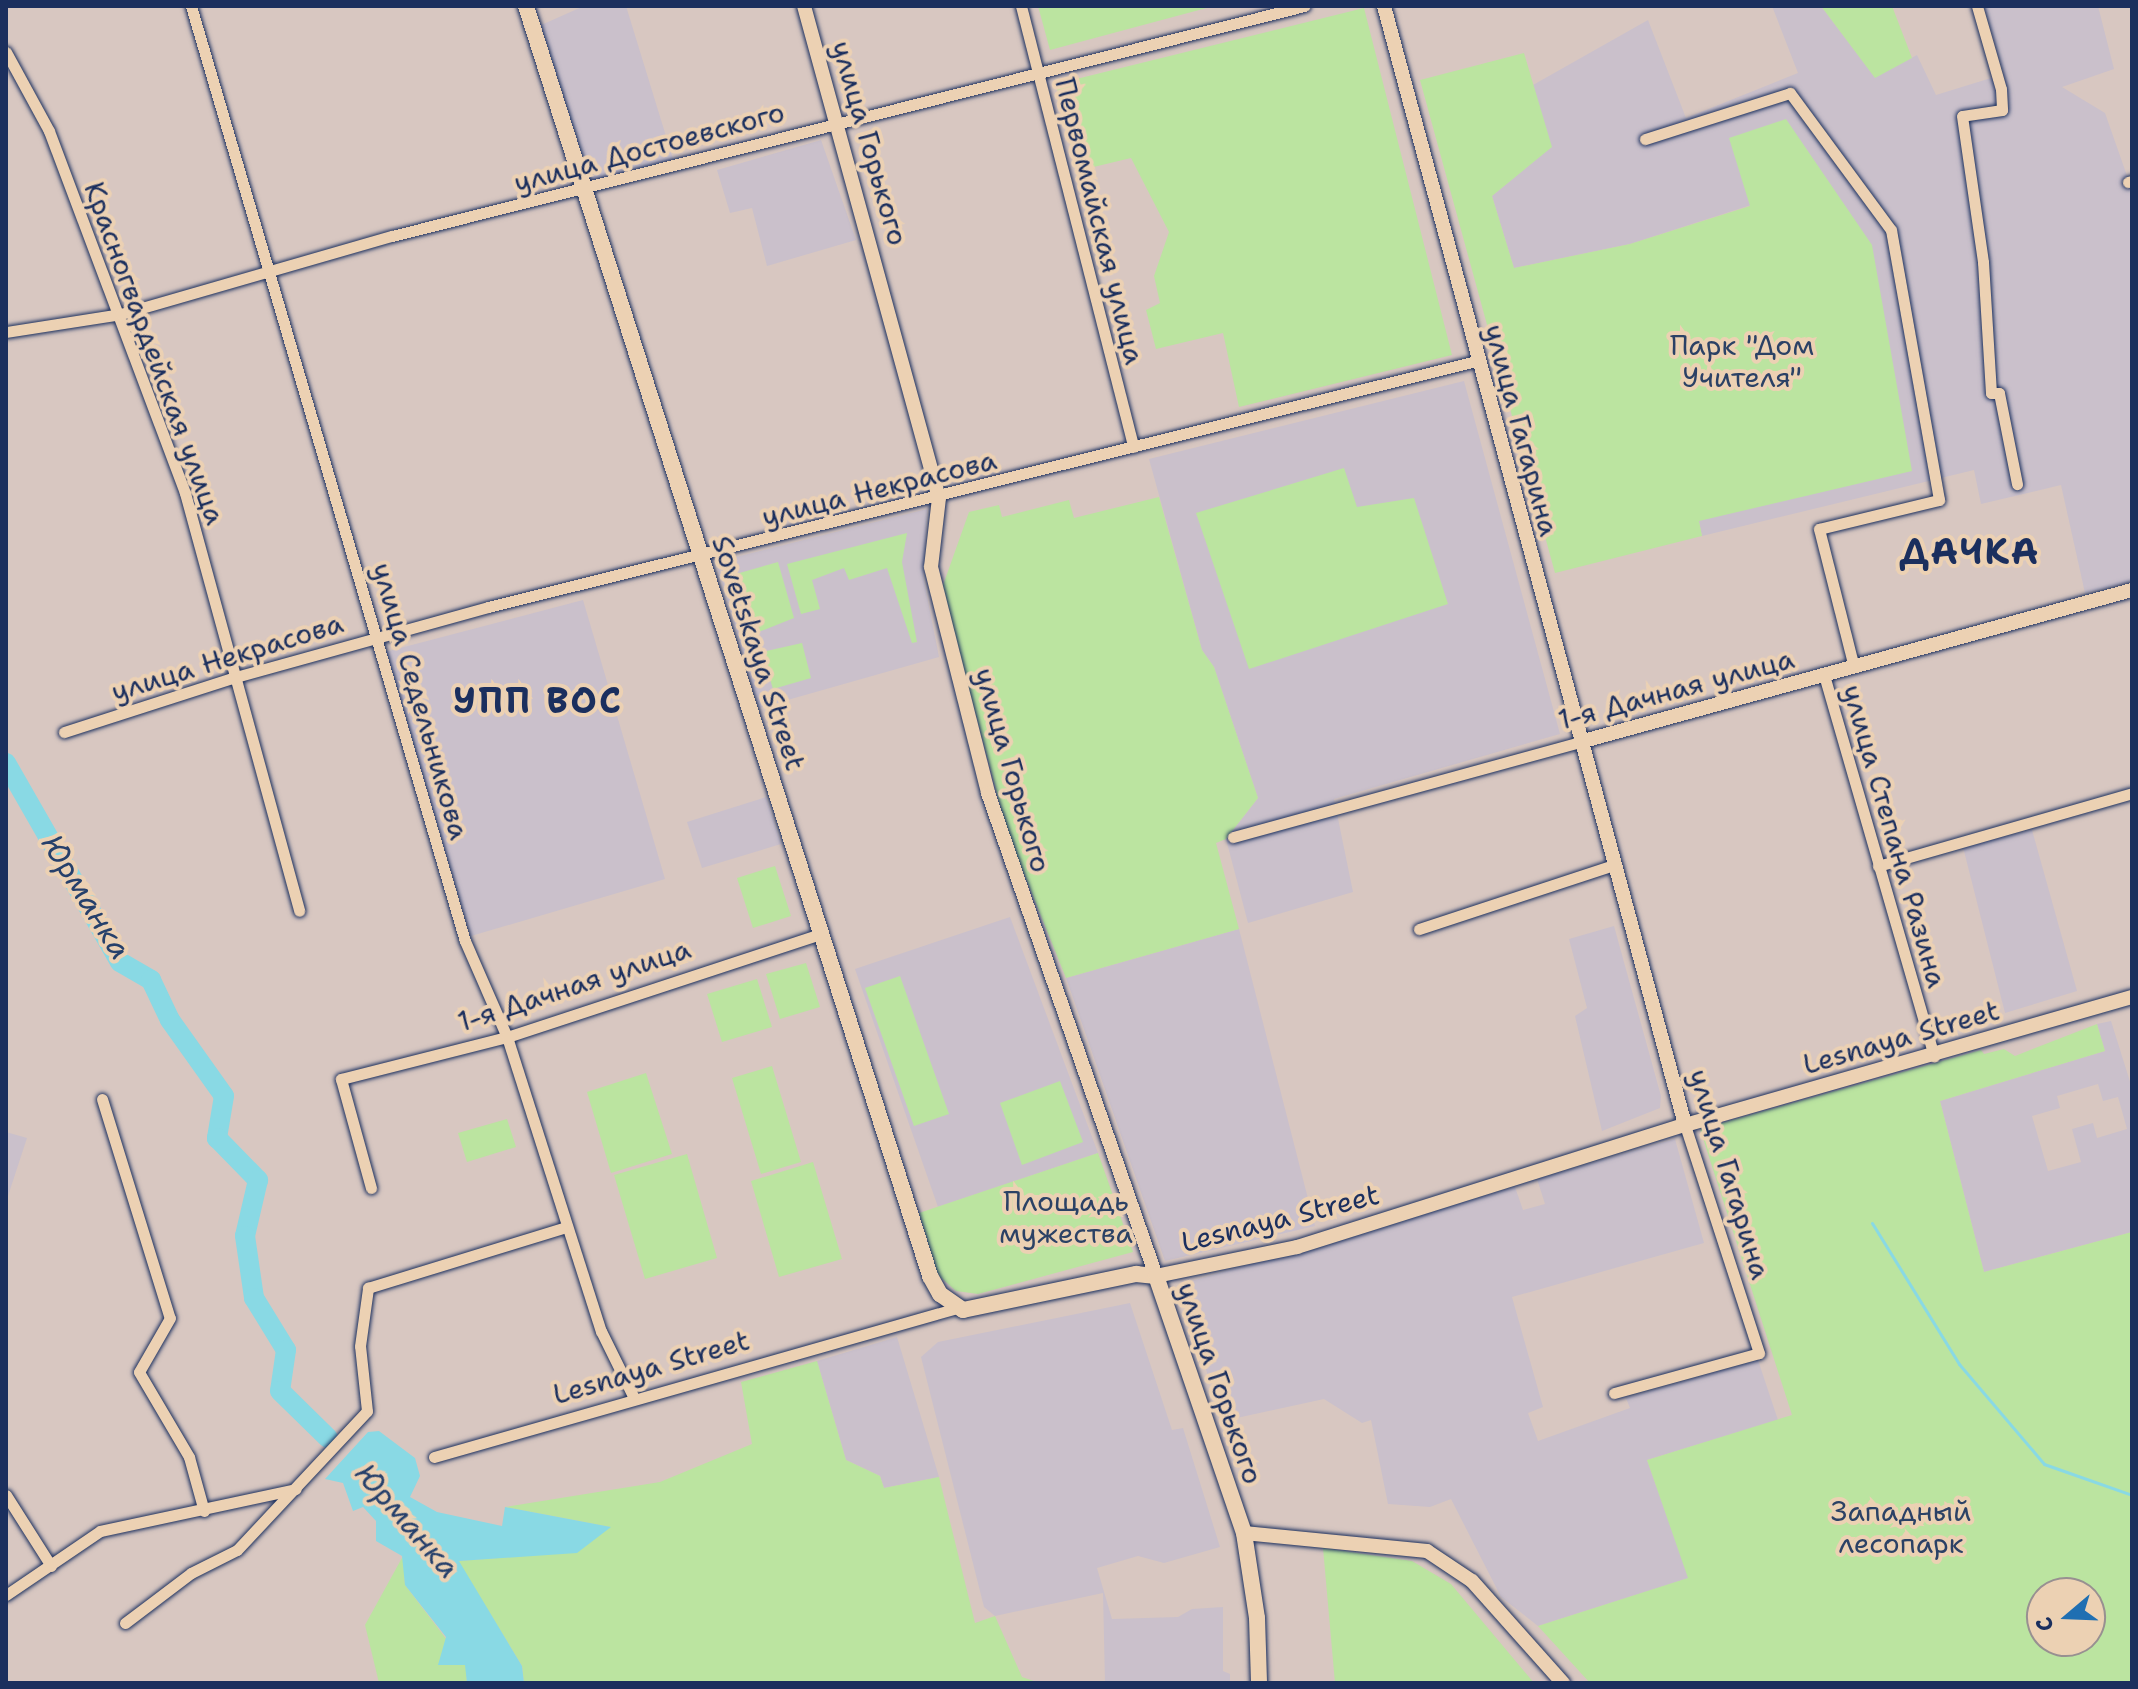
<!DOCTYPE html>
<meta charset="utf-8">
<style>
body{margin:0}
#map{position:relative;width:2138px;height:1689px;overflow:hidden;background:#d8c7c1;font-family:"Shantell Sans",sans-serif}
div>[style]{position:absolute}
[style*='--x']{left:calc(var(--x)*1px);top:calc(var(--y)*1px);width:calc(var(--w)*1px);rotate:calc(var(--a)*1deg)}
.built>*{inset:0;background:#cac0cb}
.green>*{inset:0;background:#bbe4a0}
.water>*{inset:0;background:#89d9e4}
.stream>*{height:3px;margin:-1.5px;padding:0 1.5px;transform-origin:1.5px;border-radius:1.5px;background:#89d9e4}
.river>*{height:20px;margin:-10px;padding:0 10px;transform-origin:10px;border-radius:10px;background:#89d9e4}
.roads{filter:drop-shadow(0 0 2px #1b2f5e) drop-shadow(0 0 2px #1b2f5e)}
.minor>*{height:11px;margin:-5.5px;padding:0 5.5px;transform-origin:5.5px;border-radius:5.5px;background:#ecd1b3}
.tertiary>*{height:14px;margin:-7px;padding:0 7px;transform-origin:7px;border-radius:7px;background:#ecd1b3}
.secondary>*{height:16px;margin:-8px;padding:0 8px;transform-origin:8px;border-radius:8px;background:#ecd1b3}
span{translate:-50% -50%;white-space:nowrap;text-align:center;line-height:1.15;-webkit-text-stroke:8px #ecd1b3;paint-order:stroke}
.street-label{font-size:28px;color:#1b2f5e}
.park-label{font-size:28px;color:#2b4165}
.water-label{font-size:30px;color:#26406b;font-style:italic}
.district-label{font-size:36px;color:#1b2f5e;font-weight:700;letter-spacing:2px}
.frame{position:absolute;inset:0;border:8px solid #1b2f5e;pointer-events:none}
.north{position:absolute;left:2026px;top:1577px;width:80px;height:80px;box-sizing:border-box;background:#ecd1b3;border:2px solid #989091;border-radius:50%;rotate:251deg;font-size:22px;font-weight:700;line-height:32px;text-align:center;color:#1b2f5e}
.north::after{content:'';display:block;margin:auto;width:28px;height:36px;background:#1f6fb2;clip-path:polygon(50% 0,100% 100%,50% 72%,0 100%)}
</style>
<div id="map">
<div class="built">
<i style="clip-path:polygon(584px 6px,626px 6px,673px 159px,590px 183px,539px 26px)"></i>
<i style="clip-path:polygon(1772px 6px,1821px 6px,1875px 77px,1917px 55px,1936px 95px,2004px 74px,1984px 6px,2098px 6px,2114px 69px,2062px 87px,2105px 113px,2132px 190px,2132px 581px,2085px 593px,2061px 485px,1981px 504px,1974px 470px,1702px 536px,1699px 522px,1751px 205px,1630px 244px,1514px 268px,1492px 196px,1551px 147px,1533px 85px,1648px 20px,1686px 118px,1798px 73px)"></i>
<i style="clip-path:polygon(821px 140px,856px 240px,767px 266px,752px 208px,730px 213px,717px 170px)"></i>
<i style="clip-path:polygon(1464px 381px,1560px 734px,1334px 799px,1353px 892px,1248px 923px,1226px 839px,1258px 798px,1214px 667px,1202px 650px,1149px 459px)"></i>
<i style="clip-path:polygon(927px 509px,923px 576px,939px 657px,759px 708px,716px 562px)"></i>
<i style="clip-path:polygon(583px 600px,665px 879px,471px 936px,385px 652px)"></i>
<i style="clip-path:polygon(766px 797px,781px 844px,702px 868px,687px 822px)"></i>
<i style="clip-path:polygon(2032px 830px,2077px 991px,2005px 1013px,1963px 847px)"></i>
<i style="clip-path:polygon(1010px 917px,1098px 1153px,938px 1207px,855px 969px)"></i>
<i style="clip-path:polygon(1614px 926px,1661px 1096px,1660px 1108px,1602px 1131px,1575px 1016px,1587px 1008px,1569px 939px)"></i>
<i style="clip-path:polygon(1239px 929px,1315px 1226px,1165px 1261px,1066px 978px)"></i>
<i style="clip-path:polygon(evenodd,2111px 1021px,2132px 1088px,2132px 1232px,1984px 1272px,1940px 1101px,2105px 1051px,2097px 1024px,2111px 1021px,2098px 1084px,2103px 1101px,2118px 1097px,2127px 1129px,2097px 1138px,2093px 1123px,2072px 1129px,2081px 1162px,2048px 1171px,2032px 1116px,2060px 1108px,2057px 1096px,2098px 1084px)"></i>
<i style="clip-path:polygon(6px 1132px,27px 1138px,6px 1202px)"></i>
<i style="clip-path:polygon(1675px 1139px,1704px 1243px,1512px 1297px,1543px 1407px,1528px 1413px,1538px 1441px,1630px 1408px,1626px 1398px,1758px 1360px,1778px 1420px,1647px 1460px,1689px 1578px,1538px 1626px,1501px 1597px,1451px 1499px,1430px 1507px,1388px 1504px,1371px 1420px,1362px 1423px,1324px 1399px,1223px 1421px,1178px 1285px,1515px 1187px,1523px 1210px,1545px 1204px,1537px 1179px)"></i>
<i style="clip-path:polygon(1130px 1303px,1172px 1430px,1183px 1428px,1220px 1547px,1164px 1563px,1138px 1556px,1097px 1568px,1112px 1619px,1178px 1617px,1192px 1609px,1223px 1607px,1223px 1671px,1230px 1674px,1230px 1683px,1105px 1683px,1103px 1593px,995px 1616px,984px 1607px,921px 1357px,938px 1342px)"></i>
<i style="clip-path:polygon(897px 1337px,939px 1477px,884px 1488px,880px 1476px,846px 1460px,817px 1361px)"></i>
</div>
<div class="green">
<i style="clip-path:polygon(1038px 6px,1214px 6px,1050px 50px)"></i>
<i style="clip-path:polygon(1821px 6px,1892px 6px,1912px 58px,1875px 78px)"></i>
<i style="clip-path:polygon(1364px 8px,1452px 355px,1239px 407px,1223px 333px,1156px 349px,1146px 310px,1160px 303px,1154px 276px,1169px 232px,1131px 158px,1077px 171px,1056px 84px)"></i>
<i style="clip-path:polygon(1524px 53px,1552px 147px,1492px 196px,1514px 268px,1630px 244px,1750px 206px,1729px 138px,1786px 119px,1872px 245px,1912px 471px,1699px 521px,1702px 536px,1555px 573px,1420px 80px)"></i>
<i style="clip-path:polygon(1344px 468px,1357px 507px,1414px 498px,1448px 604px,1249px 669px,1196px 513px)"></i>
<i style="clip-path:polygon(1159px 497px,1202px 650px,1214px 667px,1258px 798px,1226px 839px,1216px 843px,1239px 929px,1066px 978px,1008px 834px,942px 588px,969px 512px,999px 505px,1002px 517px,1069px 500px,1074px 518px)"></i>
<i style="clip-path:polygon(907px 533px,902px 562px,917px 642px,912px 643px,887px 568px,849px 580px,844px 568px,812px 580px,820px 609px,801px 614px,787px 564px)"></i>
<i style="clip-path:polygon(778px 562px,794px 618px,756px 633px,736px 574px)"></i>
<i style="clip-path:polygon(802px 643px,811px 678px,773px 689px,762px 652px)"></i>
<i style="clip-path:polygon(775px 866px,791px 916px,753px 928px,737px 878px)"></i>
<i style="clip-path:polygon(806px 963px,820px 1007px,780px 1019px,766px 974px)"></i>
<i style="clip-path:polygon(900px 976px,949px 1114px,914px 1126px,865px 988px)"></i>
<i style="clip-path:polygon(757px 979px,772px 1027px,722px 1042px,707px 994px)"></i>
<i style="clip-path:polygon(evenodd,2097px 1024px,2105px 1051px,1940px 1101px,1984px 1272px,2132px 1232px,2132px 1683px,1590px 1683px,1538px 1626px,1688px 1578px,1647px 1460px,1792px 1415px,1700px 1129px,1981px 1050px,1984px 1054px,2004px 1049px,2015px 1056px,2097px 1024px,2042px 1593px,2090px 1593px,2090px 1641px,2042px 1641px,2042px 1593px)"></i>
<i style="clip-path:polygon(772px 1066px,801px 1162px,761px 1174px,732px 1078px)"></i>
<i style="clip-path:polygon(646px 1073px,672px 1154px,611px 1173px,587px 1092px)"></i>
<i style="clip-path:polygon(1060px 1081px,1083px 1142px,1022px 1165px,1000px 1103px)"></i>
<i style="clip-path:polygon(507px 1119px,516px 1147px,467px 1162px,458px 1133px)"></i>
<i style="clip-path:polygon(1098px 1153px,1133px 1252px,978px 1294px,956px 1291px,938px 1275px,919px 1213px)"></i>
<i style="clip-path:polygon(687px 1154px,717px 1258px,645px 1279px,614px 1175px)"></i>
<i style="clip-path:polygon(813px 1162px,842px 1259px,779px 1277px,751px 1181px)"></i>
<i style="clip-path:polygon(817px 1361px,846px 1460px,880px 1476px,884px 1488px,939px 1477px,975px 1623px,995px 1616px,1022px 1677px,1040px 1683px,524px 1683px,522px 1666px,458px 1561px,577px 1552px,610px 1527px,505px 1507px,660px 1482px,752px 1444px,741px 1382px)"></i>
<i style="clip-path:polygon(1323px 1548px,1412px 1561px,1451px 1584px,1534px 1683px,1335px 1683px)"></i>
<i style="clip-path:polygon(403px 1556px,405px 1585px,466px 1665px,467px 1683px,379px 1683px,365px 1625px)"></i>
</div>
<div class="water">
<i style="clip-path:polygon(379px 1431px,415px 1458px,420px 1476px,410px 1497px,437px 1512px,502px 1526px,505px 1507px,611px 1527px,577px 1553px,459px 1561px,522px 1666px,524px 1683px,467px 1683px,465px 1665px,438px 1665px,446px 1637px,405px 1585px,402px 1556px,376px 1541px,376px 1521px,363px 1507px,353px 1511px,343px 1483px,325px 1479px,368px 1432px)"></i>
</div>
<div class="stream">
<i style="--x:1872;--y:1223;--w:166;--a:58.3"></i>
<i style="--x:1959;--y:1364;--w:131;--a:49.6"></i>
<i style="--x:2044;--y:1464;--w:93;--a:19.4"></i>
</div>
<div class="river">
<i style="--x:6;--y:763;--w:229;--a:60.2"></i>
<i style="--x:120;--y:962;--w:36;--a:30"></i>
<i style="--x:151;--y:980;--w:44;--a:64.6"></i>
<i style="--x:170;--y:1020;--w:93;--a:54.6"></i>
<i style="--x:224;--y:1096;--w:43;--a:99.5"></i>
<i style="--x:217;--y:1138;--w:59;--a:45.7"></i>
<i style="--x:258;--y:1180;--w:57;--a:103.1"></i>
<i style="--x:245;--y:1236;--w:63;--a:81.7"></i>
<i style="--x:254;--y:1298;--w:61;--a:58.4"></i>
<i style="--x:286;--y:1350;--w:41;--a:98.3"></i>
<i style="--x:280;--y:1391;--w:67;--a:44.4"></i>
</div>
<div class="roads">
<div class="minor">
<i style="--x:191;--y:6;--w:974;--a:73.67"></i>
<i style="--x:465;--y:941;--w:105;--a:66.4"></i>
<i style="--x:507;--y:1037;--w:309;--a:72.3"></i>
<i style="--x:601;--y:1331;--w:75;--a:63.8"></i>
<i style="--x:1021;--y:6;--w:455;--a:75.7"></i>
<i style="--x:1977;--y:6;--w:86;--a:73.9"></i>
<i style="--x:2001;--y:89;--w:21;--a:87"></i>
<i style="--x:2002;--y:110;--w:40;--a:171.5"></i>
<i style="--x:1962;--y:116;--w:148;--a:81.8"></i>
<i style="--x:1983;--y:262;--w:131;--a:86.5"></i>
<i style="--x:1991;--y:393;--w:8;--a:0"></i>
<i style="--x:1999;--y:393;--w:93;--a:78.8"></i>
<i style="--x:6;--y:52;--w:90;--a:61.4"></i>
<i style="--x:49;--y:131;--w:387;--a:69.4"></i>
<i style="--x:185;--y:493;--w:433;--a:74.7"></i>
<i style="--x:1645;--y:139;--w:152;--a:-17.6"></i>
<i style="--x:1790;--y:93;--w:170;--a:53.6"></i>
<i style="--x:1891;--y:230;--w:274;--a:79.9"></i>
<i style="--x:1939;--y:500;--w:123;--a:166.4"></i>
<i style="--x:1819;--y:529;--w:142;--a:75.8"></i>
<i style="--x:2128;--y:182;--w:4;--a:-14"></i>
<i style="--x:6;--y:332;--w:116;--a:-8.9"></i>
<i style="--x:121;--y:314;--w:282;--a:-16.1"></i>
<i style="--x:392;--y:236;--w:941;--a:-14.15"></i>
<i style="--x:1824;--y:675;--w:397;--a:73.9"></i>
<i style="--x:64;--y:732;--w:176;--a:-17.8"></i>
<i style="--x:232;--y:678;--w:266;--a:-15.5"></i>
<i style="--x:488;--y:607;--w:1018;--a:-13.98"></i>
<i style="--x:1233;--y:837;--w:360;--a:-15.3"></i>
<i style="--x:1878;--y:866;--w:264;--a:-16"></i>
<i style="--x:1419;--y:929;--w:205;--a:-18.2"></i>
<i style="--x:102;--y:1099;--w:229;--a:72.8"></i>
<i style="--x:170;--y:1318;--w:62;--a:119.9"></i>
<i style="--x:139;--y:1372;--w:99;--a:59.5"></i>
<i style="--x:189;--y:1457;--w:56;--a:74.5"></i>
<i style="--x:371;--y:1188;--w:113;--a:-105.4"></i>
<i style="--x:341;--y:1079;--w:171;--a:-14.2"></i>
<i style="--x:507;--y:1037;--w:330;--a:-18.2"></i>
<i style="--x:1614;--y:1393;--w:150;--a:-15.4"></i>
<i style="--x:1759;--y:1353;--w:240;--a:-108"></i>
<i style="--x:434;--y:1457;--w:544;--a:-15.9"></i>
<i style="--x:6;--y:1495;--w:84;--a:57.6"></i>
<i style="--x:6;--y:1595;--w:114;--a:-34.2"></i>
<i style="--x:100;--y:1531;--w:200;--a:-12.1"></i>
<i style="--x:125;--y:1623;--w:83;--a:-37.1"></i>
<i style="--x:191;--y:1573;--w:51;--a:-26.6"></i>
<i style="--x:237;--y:1550;--w:190;--a:-46.9"></i>
<i style="--x:367;--y:1411;--w:65;--a:-96.1"></i>
<i style="--x:360;--y:1346;--w:59;--a:-82.1"></i>
<i style="--x:368;--y:1288;--w:207;--a:-17.1"></i>
</div>
<div class="tertiary">
<i style="--x:804;--y:6;--w:510;--a:74.66"></i>
<i style="--x:939;--y:498;--w:69;--a:96.6"></i>
<i style="--x:931;--y:567;--w:233;--a:75.8"></i>
<i style="--x:988;--y:793;--w:511;--a:70.82"></i>
<i style="--x:1156;--y:1276;--w:144;--a:-11.6"></i>
<i style="--x:1297;--y:1247;--w:407;--a:-17.5"></i>
<i style="--x:1685;--y:1125;--w:465;--a:-16"></i>
<i style="--x:1384;--y:6;--w:1159;--a:74.94"></i>
<i style="--x:1580;--y:742;--w:573;--a:-15.4"></i>
<i style="--x:1244;--y:1533;--w:184;--a:5.6"></i>
<i style="--x:1427;--y:1551;--w:54;--a:33.7"></i>
<i style="--x:1472;--y:1581;--w:137;--a:48.3"></i>
</div>
<div class="secondary">
<i style="--x:526;--y:6;--w:1333;--a:72.35"></i>
<i style="--x:930;--y:1276;--w:21;--a:61"></i>
<i style="--x:940;--y:1294;--w:28;--a:35"></i>
<i style="--x:963;--y:1310;--w:177;--a:-11.8"></i>
<i style="--x:1136;--y:1274;--w:20;--a:6"></i>
<i style="--x:1156;--y:1276;--w:272;--a:71.1"></i>
<i style="--x:1244;--y:1533;--w:86;--a:81.3"></i>
<i style="--x:1257;--y:1618;--w:65;--a:88.2"></i>
</div>
</div>
<div class="street-label">
<span style="left:870px;top:143px;rotate:74deg">улица Горького</span>
<span style="left:649px;top:147px;rotate:-15deg">улица Достоевского</span>
<span style="left:1100px;top:221px;rotate:76deg">Первомайская улица</span>
<span style="left:155px;top:353px;rotate:70deg">Красногвардейская улица</span>
<span style="left:1522px;top:430px;rotate:75deg">улица Гагарина</span>
<span style="left:879px;top:488px;rotate:-14deg">улица Некрасова</span>
<span style="left:759px;top:653px;rotate:72deg">Sovetskaya Street</span>
<span style="left:227px;top:657px;rotate:-17deg">улица Некрасова</span>
<span style="left:1676px;top:689px;rotate:-15deg">1-я Дачная улица</span>
<span style="left:421px;top:701px;rotate:74deg">улица Седельникова</span>
<span style="left:1013px;top:770px;rotate:74deg">улица Горького</span>
<span style="left:1895px;top:836px;rotate:74deg">улица Степана Разина</span>
<span style="left:574px;top:985px;rotate:-18deg">1-я Дачная улица</span>
<span style="left:1901px;top:1037px;rotate:-16deg">Lesnaya Street</span>
<span style="left:1730px;top:1174px;rotate:73deg">улица Гагарина</span>
<span style="left:1280px;top:1218px;rotate:-14deg">Lesnaya Street</span>
<span style="left:651px;top:1367px;rotate:-16deg">Lesnaya Street</span>
<span style="left:1220px;top:1383px;rotate:71deg">улица Горького</span>
</div>
<div class="park-label">
<span style="left:1742px;top:361px">Парк "Дом<br>Учителя"</span>
<span style="left:1066px;top:1217px">Площадь<br>мужества</span>
<span style="left:1901px;top:1527px">Западный<br>лесопарк</span>
</div>
<div class="water-label">
<span style="left:86px;top:897px;rotate:58deg">Юрманка</span>
<span style="left:407px;top:1521px;rotate:49deg">Юрманка</span>
</div>
<div class="district-label">
<span style="left:1970px;top:552px">ДАЧКА</span>
<span style="left:538px;top:701px">УПП ВОС</span>
</div>
<div class="frame"></div>
<div class="north">С</div>
</div>
